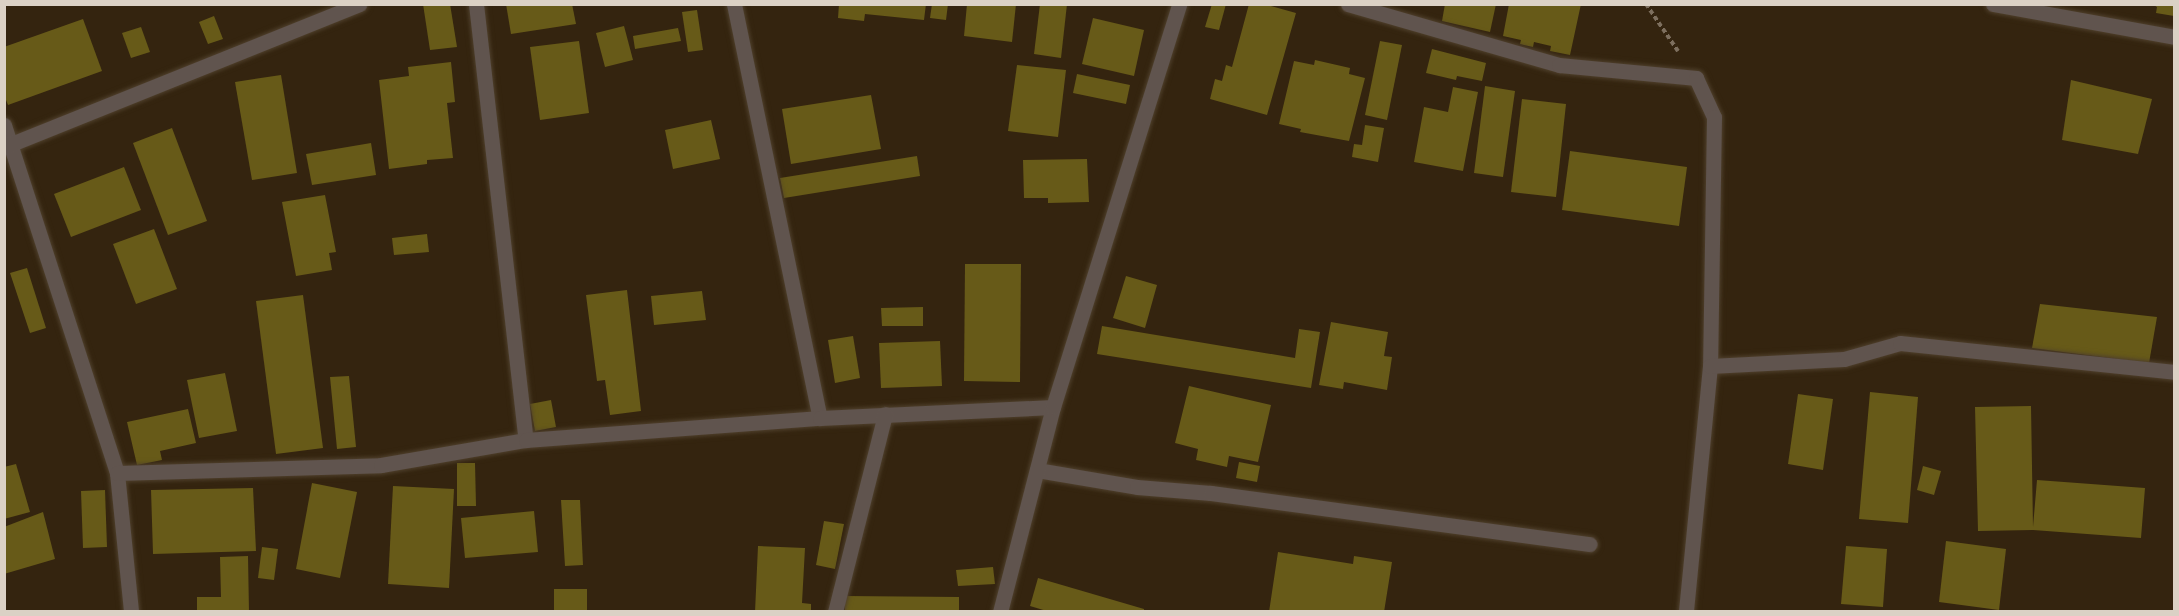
<!DOCTYPE html>
<style>
body{margin:0}
#map{position:relative;width:2179px;height:616px;overflow:hidden;background:#34240f;font-family:"Varela Round",sans-serif}
div>[style]{position:absolute}
[style*='--x']{left:calc(var(--x)*1px);top:calc(var(--y)*1px);width:calc(var(--w)*1px);rotate:calc(var(--a)*1deg)}
.building>*{inset:0;background:#675a18}
.path>*{height:4px;margin-top:-2px;transform-origin:0;background:repeating-linear-gradient(90deg,#7d6f5e 0 4.5px,transparent 0 7.5px)}
.roads{filter:drop-shadow(0 0 2px #4f402c) drop-shadow(0 0 2px #4f402c)}
.minor>*{height:15px;margin:-7.5px;padding:0 7.5px;transform-origin:7.5px;border-radius:7.5px;background:#60544e}
span{translate:-50% -50%;white-space:nowrap;text-align:center;line-height:1.15;-webkit-text-stroke:4.5px #160f07;paint-order:stroke}
.frame{position:absolute;inset:0;border:6px solid #dbd1c5;pointer-events:none}
</style>
<div id="map">
<div class="building">
<i style="clip-path:polygon(423px 4px,450px 4px,457px 47px,430px 50px)"></i>
<i style="clip-path:polygon(506px 4px,572px 4px,576px 24px,511px 34px)"></i>
<i style="clip-path:polygon(839px 4px,926px 4px,924px 20px,865px 14px,864px 21px,838px 18px)"></i>
<i style="clip-path:polygon(932px 4px,948px 4px,946px 20px,930px 18px)"></i>
<i style="clip-path:polygon(967px 4px,1016px 4px,1012px 42px,964px 36px)"></i>
<i style="clip-path:polygon(1040px 4px,1067px 4px,1061px 58px,1034px 54px)"></i>
<i style="clip-path:polygon(1212px 4px,1226px 4px,1219px 30px,1205px 27px)"></i>
<i style="clip-path:polygon(1249px 4px,1264px 4px,1296px 13px,1267px 115px,1210px 99px,1215px 79px,1222px 81px,1226px 65px,1232px 67px)"></i>
<i style="clip-path:polygon(1445px 4px,1496px 4px,1490px 32px,1442px 21px)"></i>
<i style="clip-path:polygon(1509px 4px,1581px 4px,1570px 55px,1550px 51px,1551px 46px,1534px 42px,1533px 47px,1520px 44px,1521px 40px,1503px 36px)"></i>
<i style="clip-path:polygon(2152px 4px,2174px 4px,2174px 16px,2156px 13px,2157px 7px)"></i>
<i style="clip-path:polygon(697px 10px,703px 50px,688px 52px,682px 12px)"></i>
<i style="clip-path:polygon(214px 16px,223px 39px,208px 44px,199px 22px)"></i>
<i style="clip-path:polygon(1093px 18px,1144px 30px,1134px 76px,1082px 64px)"></i>
<i style="clip-path:polygon(83px 19px,102px 71px,8px 105px,4px 95px,4px 47px)"></i>
<i style="clip-path:polygon(624px 26px,633px 60px,605px 67px,596px 33px)"></i>
<i style="clip-path:polygon(141px 27px,150px 52px,131px 58px,122px 33px)"></i>
<i style="clip-path:polygon(678px 28px,681px 41px,635px 49px,633px 36px)"></i>
<i style="clip-path:polygon(579px 41px,589px 113px,540px 120px,530px 47px)"></i>
<i style="clip-path:polygon(1380px 41px,1402px 45px,1387px 120px,1365px 115px)"></i>
<i style="clip-path:polygon(1432px 49px,1486px 63px,1482px 81px,1457px 76px,1456px 80px,1426px 73px)"></i>
<i style="clip-path:polygon(1315px 60px,1350px 68px,1349px 74px,1365px 78px,1349px 141px,1300px 132px,1301px 129px,1279px 124px,1294px 61px,1314px 65px)"></i>
<i style="clip-path:polygon(451px 62px,455px 102px,447px 103px,453px 158px,427px 160px,427px 164px,389px 169px,379px 80px,409px 76px,408px 67px)"></i>
<i style="clip-path:polygon(1017px 65px,1066px 70px,1058px 137px,1008px 131px)"></i>
<i style="clip-path:polygon(1077px 74px,1130px 85px,1126px 104px,1073px 93px)"></i>
<i style="clip-path:polygon(281px 75px,297px 173px,252px 180px,235px 82px)"></i>
<i style="clip-path:polygon(2071px 80px,2152px 99px,2138px 154px,2062px 140px)"></i>
<i style="clip-path:polygon(1485px 86px,1515px 91px,1503px 177px,1474px 173px)"></i>
<i style="clip-path:polygon(1453px 87px,1478px 92px,1463px 171px,1414px 162px,1424px 107px,1448px 112px)"></i>
<i style="clip-path:polygon(871px 95px,881px 149px,791px 164px,782px 109px)"></i>
<i style="clip-path:polygon(1522px 99px,1566px 104px,1556px 197px,1511px 192px)"></i>
<i style="clip-path:polygon(711px 120px,720px 159px,673px 169px,665px 130px)"></i>
<i style="clip-path:polygon(1365px 125px,1384px 128px,1378px 162px,1352px 157px,1354px 144px,1362px 145px)"></i>
<i style="clip-path:polygon(172px 128px,207px 221px,168px 235px,133px 143px)"></i>
<i style="clip-path:polygon(371px 143px,376px 175px,312px 185px,306px 154px)"></i>
<i style="clip-path:polygon(1570px 151px,1687px 167px,1679px 226px,1562px 210px)"></i>
<i style="clip-path:polygon(917px 156px,920px 176px,784px 198px,780px 178px)"></i>
<i style="clip-path:polygon(1087px 159px,1089px 202px,1048px 203px,1048px 198px,1024px 198px,1023px 160px)"></i>
<i style="clip-path:polygon(124px 167px,141px 210px,71px 237px,54px 194px)"></i>
<i style="clip-path:polygon(325px 195px,336px 252px,329px 253px,332px 270px,296px 276px,282px 202px)"></i>
<i style="clip-path:polygon(154px 229px,177px 289px,136px 304px,113px 244px)"></i>
<i style="clip-path:polygon(427px 234px,429px 252px,394px 255px,392px 238px)"></i>
<i style="clip-path:polygon(965px 264px,1021px 264px,1020px 382px,964px 381px)"></i>
<i style="clip-path:polygon(27px 268px,46px 328px,30px 333px,10px 273px)"></i>
<i style="clip-path:polygon(1126px 276px,1157px 285px,1145px 328px,1113px 318px)"></i>
<i style="clip-path:polygon(627px 290px,641px 411px,610px 415px,605px 380px,597px 381px,586px 295px)"></i>
<i style="clip-path:polygon(702px 291px,706px 320px,654px 325px,651px 296px)"></i>
<i style="clip-path:polygon(303px 295px,323px 448px,276px 454px,256px 301px)"></i>
<i style="clip-path:polygon(2040px 304px,2157px 317px,2149px 363px,2032px 348px)"></i>
<i style="clip-path:polygon(923px 307px,923px 326px,882px 326px,881px 308px)"></i>
<i style="clip-path:polygon(1331px 322px,1388px 332px,1384px 356px,1392px 357px,1387px 390px,1344px 382px,1343px 389px,1319px 385px)"></i>
<i style="clip-path:polygon(1102px 326px,1295px 358px,1299px 329px,1320px 332px,1311px 388px,1097px 354px)"></i>
<i style="clip-path:polygon(853px 336px,860px 378px,835px 383px,828px 340px)"></i>
<i style="clip-path:polygon(940px 341px,942px 386px,881px 388px,879px 343px)"></i>
<i style="clip-path:polygon(225px 373px,237px 431px,199px 438px,187px 380px)"></i>
<i style="clip-path:polygon(349px 376px,356px 447px,337px 449px,330px 377px)"></i>
<i style="clip-path:polygon(1189px 386px,1271px 405px,1258px 462px,1229px 456px,1227px 467px,1196px 460px,1198px 449px,1175px 443px)"></i>
<i style="clip-path:polygon(1870px 392px,1918px 397px,1908px 523px,1859px 519px)"></i>
<i style="clip-path:polygon(1798px 394px,1833px 399px,1823px 470px,1788px 464px)"></i>
<i style="clip-path:polygon(551px 400px,556px 427px,535px 431px,530px 404px)"></i>
<i style="clip-path:polygon(2031px 406px,2033px 527px,2037px 480px,2145px 488px,2141px 538px,2033px 530px,1978px 531px,1975px 407px)"></i>
<i style="clip-path:polygon(188px 409px,196px 443px,160px 451px,162px 460px,137px 465px,127px 422px)"></i>
<i style="clip-path:polygon(1239px 462px,1260px 466px,1257px 482px,1236px 478px)"></i>
<i style="clip-path:polygon(457px 463px,475px 463px,476px 506px,457px 506px)"></i>
<i style="clip-path:polygon(16px 464px,30px 512px,4px 519px,4px 467px)"></i>
<i style="clip-path:polygon(1923px 466px,1941px 471px,1934px 495px,1917px 490px)"></i>
<i style="clip-path:polygon(312px 483px,357px 492px,340px 578px,296px 569px)"></i>
<i style="clip-path:polygon(393px 486px,454px 489px,449px 588px,388px 584px)"></i>
<i style="clip-path:polygon(253px 488px,256px 551px,153px 554px,151px 490px)"></i>
<i style="clip-path:polygon(105px 490px,107px 547px,83px 548px,81px 491px)"></i>
<i style="clip-path:polygon(561px 500px,580px 500px,583px 565px,565px 566px)"></i>
<i style="clip-path:polygon(534px 511px,538px 552px,465px 558px,461px 518px)"></i>
<i style="clip-path:polygon(43px 512px,55px 559px,4px 574px,4px 527px)"></i>
<i style="clip-path:polygon(824px 521px,844px 524px,835px 569px,816px 565px)"></i>
<i style="clip-path:polygon(1946px 541px,2006px 549px,1999px 610px,1939px 602px)"></i>
<i style="clip-path:polygon(758px 546px,805px 548px,802px 603px,811px 604px,811px 612px,755px 612px)"></i>
<i style="clip-path:polygon(1846px 546px,1887px 549px,1883px 607px,1841px 604px)"></i>
<i style="clip-path:polygon(262px 547px,278px 549px,274px 580px,258px 578px)"></i>
<i style="clip-path:polygon(1278px 552px,1353px 564px,1354px 556px,1392px 562px,1384px 612px,1269px 612px)"></i>
<i style="clip-path:polygon(248px 556px,249px 612px,197px 612px,197px 597px,221px 597px,220px 557px)"></i>
<i style="clip-path:polygon(993px 567px,995px 584px,958px 586px,956px 570px)"></i>
<i style="clip-path:polygon(1038px 578px,1144px 609px,1144px 612px,1050px 612px,1030px 606px)"></i>
<i style="clip-path:polygon(554px 589px,587px 589px,587px 612px,554px 612px)"></i>
<i style="clip-path:polygon(845px 596px,959px 597px,959px 612px,845px 612px)"></i>
</div>
<div class="path">
<i style="--x:1646;--y:4;--w:57;--a:55.8"></i>
</div>
<div class="roads">
<div class="minor">
<i style="--x:476;--y:4;--w:439;--a:83.5"></i>
<i style="--x:734;--y:4;--w:423;--a:78.3"></i>
<i style="--x:1348;--y:4;--w:220;--a:16.1"></i>
<i style="--x:1559;--y:65;--w:138;--a:5.4"></i>
<i style="--x:1696;--y:78;--w:43;--a:65.2"></i>
<i style="--x:1714;--y:117;--w:249;--a:90.9"></i>
<i style="--x:1710;--y:366;--w:247;--a:95.6"></i>
<i style="--x:1993;--y:4;--w:184;--a:10.3"></i>
<i style="--x:4;--y:125;--w:366;--a:72"></i>
<i style="--x:117;--y:473;--w:140;--a:84.2"></i>
<i style="--x:4;--y:147;--w:383;--a:-21.9"></i>
<i style="--x:1710;--y:366;--w:134;--a:-3"></i>
<i style="--x:1844;--y:359;--w:58;--a:-15.9"></i>
<i style="--x:1900;--y:343;--w:276;--a:6"></i>
<i style="--x:1037;--y:470;--w:101;--a:9.6"></i>
<i style="--x:1137;--y:487;--w:74;--a:4.6"></i>
<i style="--x:1211;--y:493;--w:382;--a:7.7"></i>
<i style="--x:117;--y:473;--w:264;--a:-1.7"></i>
<i style="--x:381;--y:465;--w:147;--a:-9.8"></i>
<i style="--x:526;--y:440;--w:295;--a:-4.3"></i>
<i style="--x:820;--y:418;--w:233;--a:-2.7"></i>
<i style="--x:835;--y:612;--w:204;--a:-75.8"></i>
<i style="--x:1000;--y:612;--w:212;--a:-75.5"></i>
<i style="--x:1053;--y:407;--w:422;--a:-72.6"></i>
</div>
</div>
<div class="frame"></div>
</div>
